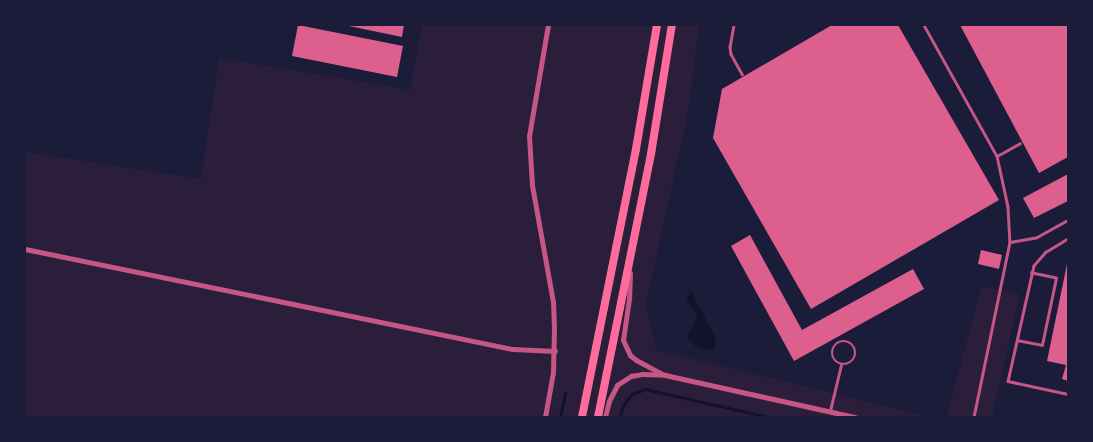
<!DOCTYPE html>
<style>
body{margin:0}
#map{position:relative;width:1093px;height:442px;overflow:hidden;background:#1b1b3a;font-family:"Roboto Condensed",sans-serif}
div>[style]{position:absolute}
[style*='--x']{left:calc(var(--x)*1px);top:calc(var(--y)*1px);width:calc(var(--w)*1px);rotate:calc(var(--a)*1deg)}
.green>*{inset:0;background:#2a1e3b}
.water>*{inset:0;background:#12122b}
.stream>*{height:3px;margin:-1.5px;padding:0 1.5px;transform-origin:1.5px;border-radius:1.5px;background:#12122b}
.building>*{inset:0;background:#dd5f8e}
.service>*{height:2.5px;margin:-1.25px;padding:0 1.25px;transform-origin:1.25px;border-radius:1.25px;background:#c65784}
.service>.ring{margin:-1.25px;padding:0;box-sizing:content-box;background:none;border:2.5px solid #c65784;border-radius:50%}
.minor>*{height:5px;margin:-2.5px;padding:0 2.5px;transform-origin:2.5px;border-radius:2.5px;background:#c65784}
.primary>*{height:8px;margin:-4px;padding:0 4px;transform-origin:4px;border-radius:4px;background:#ff6b9d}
span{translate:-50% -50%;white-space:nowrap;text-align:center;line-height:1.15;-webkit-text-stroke:4.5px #1b1b3a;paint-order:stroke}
.frame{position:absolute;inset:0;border:26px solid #1b1b3a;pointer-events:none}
</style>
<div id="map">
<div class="green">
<i style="clip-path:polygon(422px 25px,699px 25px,689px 107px,646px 305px,656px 350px,929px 417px,25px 417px,25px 152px,201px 179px,219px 58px,410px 90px)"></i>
<i style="clip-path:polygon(981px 286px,1020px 294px,992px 417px,947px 417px)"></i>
</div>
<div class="water">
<i style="clip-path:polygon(691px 291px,716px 339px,714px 349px,710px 350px,695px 346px,687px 338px,697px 316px,694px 308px,686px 302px)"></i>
</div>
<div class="stream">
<i style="--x:560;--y:417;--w:25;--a:-78"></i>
<i style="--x:620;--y:417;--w:12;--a:-76"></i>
<i style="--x:623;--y:405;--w:14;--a:-51"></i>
<i style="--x:632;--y:394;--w:14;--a:-21"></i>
<i style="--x:645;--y:389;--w:126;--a:12.8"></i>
</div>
<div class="building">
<i style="clip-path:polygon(298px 25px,403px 46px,397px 77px,292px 56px)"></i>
<i style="clip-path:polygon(344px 25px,404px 25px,402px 37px)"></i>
<i style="clip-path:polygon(832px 25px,898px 25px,999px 200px,811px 309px,713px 138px,722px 89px)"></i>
<i style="clip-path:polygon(960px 25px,1068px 25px,1068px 157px,1039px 173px)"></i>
<i style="clip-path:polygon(1068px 174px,1068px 201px,1034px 218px,1023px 198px)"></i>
<i style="clip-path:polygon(750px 235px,802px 330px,913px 269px,924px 289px,794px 361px,731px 246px)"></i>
<i style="clip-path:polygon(981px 250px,1002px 255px,999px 269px,978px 264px)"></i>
<i style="clip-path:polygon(1067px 264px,1068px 264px,1068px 381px,1062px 379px,1066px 365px,1047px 361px)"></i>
</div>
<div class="service">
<i style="--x:734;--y:25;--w:22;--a:100"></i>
<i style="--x:730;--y:47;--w:7;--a:82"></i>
<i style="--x:731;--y:54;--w:23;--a:61"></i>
<i style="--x:924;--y:25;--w:150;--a:60.9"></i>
<i style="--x:997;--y:156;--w:52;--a:77.8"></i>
<i style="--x:1008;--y:207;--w:35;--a:87"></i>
<i style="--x:1010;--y:242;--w:179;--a:101.6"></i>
<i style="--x:997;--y:156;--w:26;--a:-29"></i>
<i style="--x:1068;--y:239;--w:26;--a:149"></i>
<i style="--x:1046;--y:252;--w:18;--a:131"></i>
<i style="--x:1034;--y:266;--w:118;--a:102.7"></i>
<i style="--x:1008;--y:381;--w:61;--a:12.2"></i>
<i style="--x:1010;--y:242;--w:27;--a:-10"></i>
<i style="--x:1037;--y:237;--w:35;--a:-29"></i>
<i style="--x:1017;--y:340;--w:25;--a:11"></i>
<i style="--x:1042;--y:345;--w:68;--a:-78.2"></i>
<i style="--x:1056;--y:278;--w:25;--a:-168"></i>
<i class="ring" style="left:832px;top:341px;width:21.5px;height:21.5px"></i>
<i style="--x:830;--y:411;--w:47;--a:-76.6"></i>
</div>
<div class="minor">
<i style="--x:25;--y:249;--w:498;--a:11.6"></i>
<i style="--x:513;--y:349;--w:42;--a:2.7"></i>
<i style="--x:630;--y:273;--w:26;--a:92"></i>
<i style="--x:629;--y:299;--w:41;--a:98.3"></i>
<i style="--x:623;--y:340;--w:17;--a:65"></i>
<i style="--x:630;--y:355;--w:8;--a:40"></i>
<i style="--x:636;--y:360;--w:30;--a:28"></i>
<i style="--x:545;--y:417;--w:46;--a:-79.9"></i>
<i style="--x:553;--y:372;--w:43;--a:-88.7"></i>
<i style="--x:554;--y:329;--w:27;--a:-92"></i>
<i style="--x:553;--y:302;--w:119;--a:-100.2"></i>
<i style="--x:532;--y:185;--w:49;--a:-93.5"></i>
<i style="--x:529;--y:136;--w:113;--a:-80.3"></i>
<i style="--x:605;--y:417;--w:16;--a:-76"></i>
<i style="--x:609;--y:401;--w:18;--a:-63"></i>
<i style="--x:617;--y:385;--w:17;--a:-33"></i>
<i style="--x:631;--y:376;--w:11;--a:-10"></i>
<i style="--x:642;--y:374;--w:23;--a:2"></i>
<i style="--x:665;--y:375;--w:195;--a:12.5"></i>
</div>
<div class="primary">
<i style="--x:582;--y:417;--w:273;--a:-78.6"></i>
<i style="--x:636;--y:149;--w:126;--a:-80.4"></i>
<i style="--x:598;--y:417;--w:268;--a:-78.6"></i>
<i style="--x:651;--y:154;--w:131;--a:-80.8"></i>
</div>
<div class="frame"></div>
</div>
